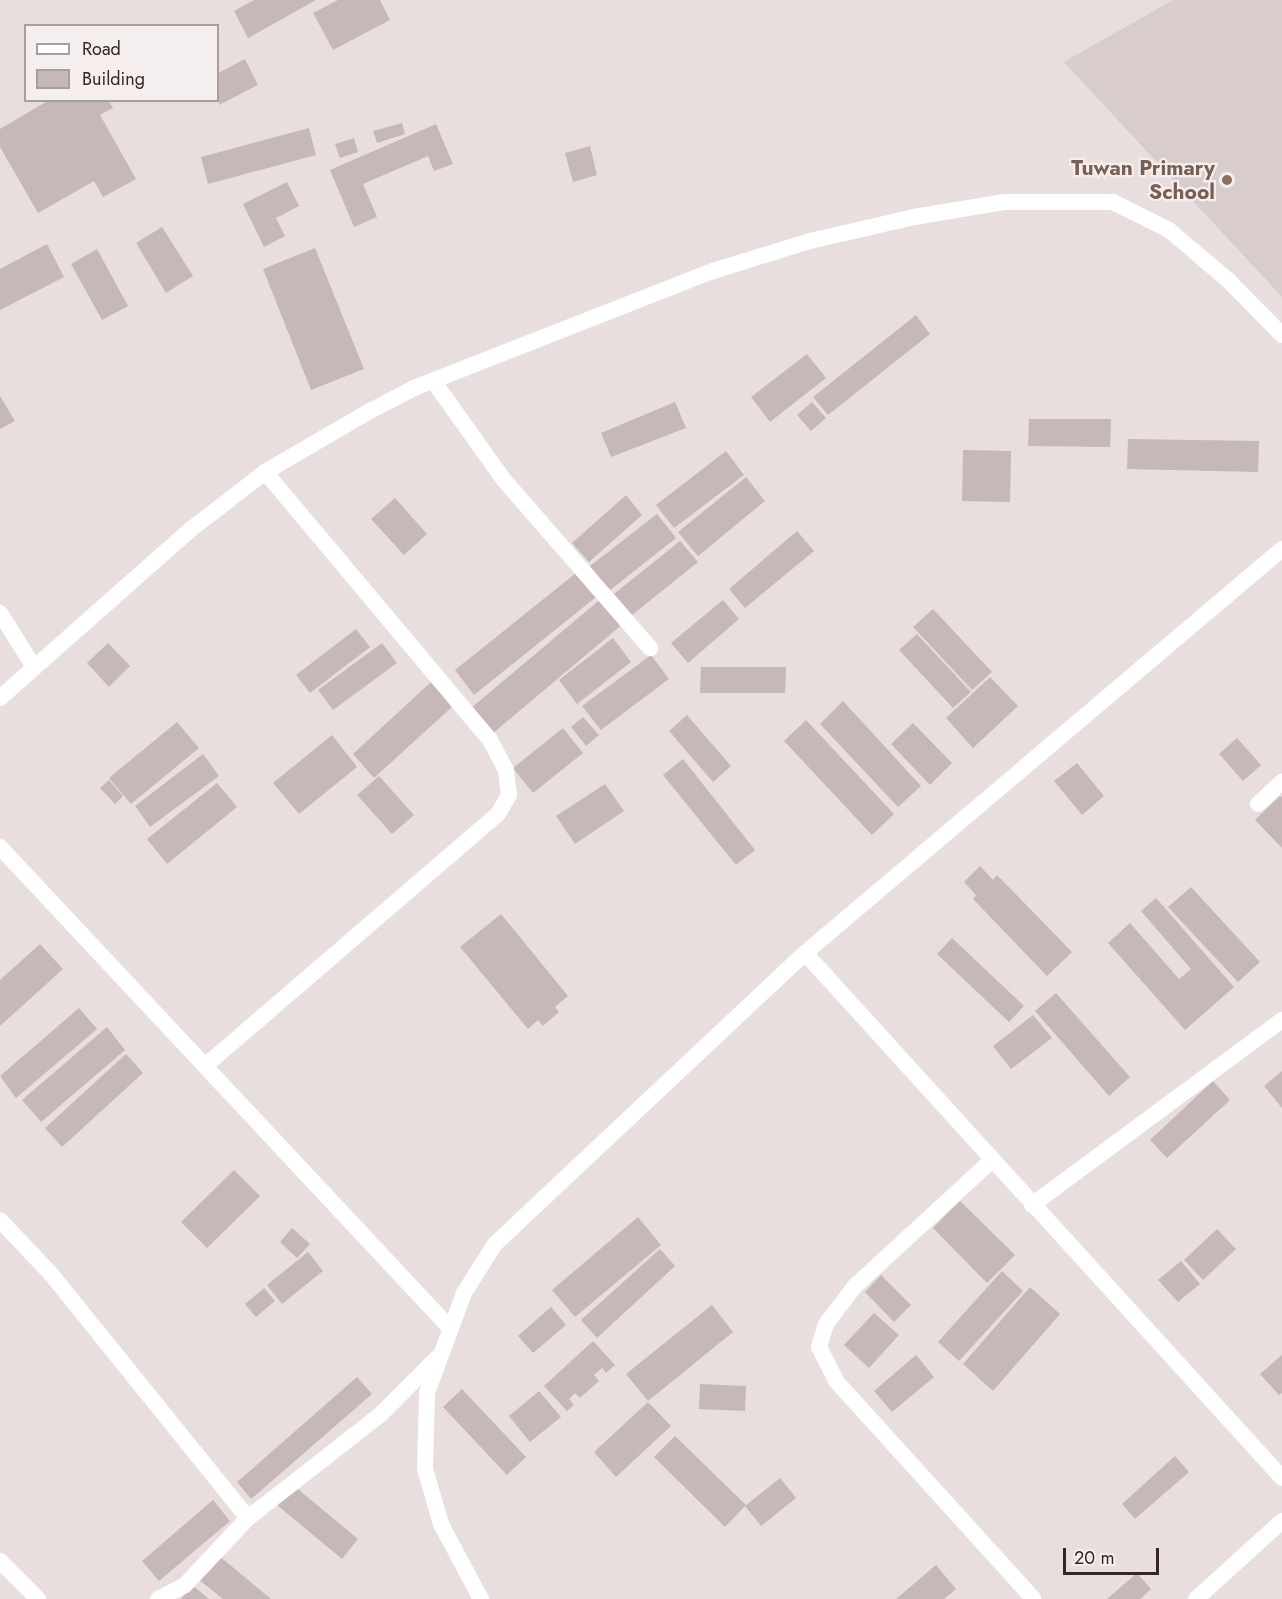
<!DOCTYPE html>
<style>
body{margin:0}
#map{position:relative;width:1282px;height:1599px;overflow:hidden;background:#e8dede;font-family:Jost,sans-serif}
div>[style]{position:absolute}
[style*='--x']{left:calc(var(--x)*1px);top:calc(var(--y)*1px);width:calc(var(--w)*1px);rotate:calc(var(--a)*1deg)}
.built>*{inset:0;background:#d8cdcc}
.building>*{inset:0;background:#c5b8b7}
.minor>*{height:16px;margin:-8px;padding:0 8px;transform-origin:8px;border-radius:8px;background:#fff}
.dots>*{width:16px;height:16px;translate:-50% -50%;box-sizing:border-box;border:3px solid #f5eeee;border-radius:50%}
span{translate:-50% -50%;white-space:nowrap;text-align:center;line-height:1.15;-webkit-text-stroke:4.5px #f5eeee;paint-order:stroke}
.education-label{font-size:21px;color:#785e54;font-weight:700}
.right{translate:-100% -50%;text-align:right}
.legend{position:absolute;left:24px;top:24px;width:195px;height:78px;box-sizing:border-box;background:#f5eeee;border:2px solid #a99e9c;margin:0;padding:8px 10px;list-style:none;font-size:18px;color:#362521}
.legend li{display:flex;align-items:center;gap:12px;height:30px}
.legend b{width:30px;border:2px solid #a99e9c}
.scale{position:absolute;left:1063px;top:1548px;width:96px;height:27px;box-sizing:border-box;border:3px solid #362521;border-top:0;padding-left:8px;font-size:18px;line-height:21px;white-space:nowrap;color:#362521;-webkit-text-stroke:4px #f5eeee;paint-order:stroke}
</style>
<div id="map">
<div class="built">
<i style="clip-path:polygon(1173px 0,1282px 0,1282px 297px,1064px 62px)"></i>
</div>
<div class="building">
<i style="clip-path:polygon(254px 0,316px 0,248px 38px,234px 11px)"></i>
<i style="clip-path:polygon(338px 0,380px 0,390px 20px,333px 50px,313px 13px)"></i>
<i style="clip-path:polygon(245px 59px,258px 85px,219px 105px,218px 73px)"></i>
<i style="clip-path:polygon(49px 100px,108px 100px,113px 108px,100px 115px,136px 179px,103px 197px,94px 181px,38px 213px,0 147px,0 129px)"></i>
<i style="clip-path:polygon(402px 123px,405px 134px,377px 143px,373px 131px)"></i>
<i style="clip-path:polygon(436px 124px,453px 164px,434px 171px,428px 156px,363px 184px,377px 217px,354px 227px,330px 170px)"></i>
<i style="clip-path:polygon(309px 128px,316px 155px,208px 184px,201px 157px)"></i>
<i style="clip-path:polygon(354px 138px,358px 152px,340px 158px,335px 144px)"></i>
<i style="clip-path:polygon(590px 146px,597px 175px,573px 182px,565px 153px)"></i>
<i style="clip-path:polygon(287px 182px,299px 206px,276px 218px,285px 236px,264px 247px,243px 204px)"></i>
<i style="clip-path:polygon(162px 227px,193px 276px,166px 293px,136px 243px)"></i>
<i style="clip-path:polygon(47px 244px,64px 277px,0 310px,0 269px)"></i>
<i style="clip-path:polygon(315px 248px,364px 369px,311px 390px,263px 269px)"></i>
<i style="clip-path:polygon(97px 249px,128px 306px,102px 320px,71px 264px)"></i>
<i style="clip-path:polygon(916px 315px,930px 334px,828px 415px,813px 397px)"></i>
<i style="clip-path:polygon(807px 354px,826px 378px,770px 422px,751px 397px)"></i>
<i style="clip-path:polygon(0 396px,15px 421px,0 429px)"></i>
<i style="clip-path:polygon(675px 402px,686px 428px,611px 457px,601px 433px)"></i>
<i style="clip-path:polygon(812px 402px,826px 418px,811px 431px,797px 415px)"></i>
<i style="clip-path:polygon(1029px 419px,1111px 419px,1110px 447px,1028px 446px)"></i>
<i style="clip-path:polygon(1128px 439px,1259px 441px,1258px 472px,1127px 469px)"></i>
<i style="clip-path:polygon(963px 450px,1011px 451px,1010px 502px,962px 501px)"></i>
<i style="clip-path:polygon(726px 451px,744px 475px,674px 528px,656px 505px)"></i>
<i style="clip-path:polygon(746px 477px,765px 501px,698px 556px,678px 532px)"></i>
<i style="clip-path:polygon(626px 495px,642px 515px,589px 562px,572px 543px)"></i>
<i style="clip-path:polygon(395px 498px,427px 534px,404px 555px,371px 519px)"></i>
<i style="clip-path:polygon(657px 514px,676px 538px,609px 591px,590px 566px)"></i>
<i style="clip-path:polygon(797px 531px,814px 551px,745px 608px,729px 589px)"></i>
<i style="clip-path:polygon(680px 541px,698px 562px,632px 615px,614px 594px)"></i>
<i style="clip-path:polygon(576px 573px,596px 597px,474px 695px,455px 670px)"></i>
<i style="clip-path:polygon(603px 597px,624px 623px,492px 734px,470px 709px)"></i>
<i style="clip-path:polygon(723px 600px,739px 619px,688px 663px,671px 643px)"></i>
<i style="clip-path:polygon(933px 609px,992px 672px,972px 690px,913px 627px)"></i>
<i style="clip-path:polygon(356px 629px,370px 647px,310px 693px,296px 675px)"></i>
<i style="clip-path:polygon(917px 634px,971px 692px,953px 708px,899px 650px)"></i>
<i style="clip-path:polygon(613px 638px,631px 662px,577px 704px,559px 680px)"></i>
<i style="clip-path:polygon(108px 643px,130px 666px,109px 687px,87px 663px)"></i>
<i style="clip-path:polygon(382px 643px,397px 663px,333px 710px,318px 690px)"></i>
<i style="clip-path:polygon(651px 655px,669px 679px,601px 730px,582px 706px)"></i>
<i style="clip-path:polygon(701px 667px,786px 667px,785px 693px,700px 693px)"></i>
<i style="clip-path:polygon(990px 677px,1018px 706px,973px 748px,946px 718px)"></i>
<i style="clip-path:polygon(431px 682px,453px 706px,374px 778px,353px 754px)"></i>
<i style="clip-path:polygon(843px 701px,921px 786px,898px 807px,820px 724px)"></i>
<i style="clip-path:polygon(687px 715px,731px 766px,713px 782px,669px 731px)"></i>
<i style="clip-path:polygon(583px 717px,599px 735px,586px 746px,571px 727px)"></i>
<i style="clip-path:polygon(806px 720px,894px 814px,872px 835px,784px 741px)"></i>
<i style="clip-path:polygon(177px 722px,199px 748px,131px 804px,109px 778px)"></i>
<i style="clip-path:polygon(913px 723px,952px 763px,930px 785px,891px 744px)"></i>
<i style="clip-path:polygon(563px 728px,583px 753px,533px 793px,513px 768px)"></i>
<i style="clip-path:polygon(332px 735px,357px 767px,299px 814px,273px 783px)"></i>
<i style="clip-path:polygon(1237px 738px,1261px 765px,1243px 781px,1219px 754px)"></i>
<i style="clip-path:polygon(203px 754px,219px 776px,150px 827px,135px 806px)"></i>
<i style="clip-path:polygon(683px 759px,755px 850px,736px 865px,663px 775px)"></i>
<i style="clip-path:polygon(1077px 763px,1104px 796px,1082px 815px,1054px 781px)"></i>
<i style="clip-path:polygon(379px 776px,414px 815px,392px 834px,357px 795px)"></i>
<i style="clip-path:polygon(109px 780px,123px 796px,115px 804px,100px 788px)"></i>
<i style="clip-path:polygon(217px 783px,237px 807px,167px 864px,147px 839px)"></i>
<i style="clip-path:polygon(605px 784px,624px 811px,575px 844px,556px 816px)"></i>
<i style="clip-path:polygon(1280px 796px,1282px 797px,1282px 848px,1255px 820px)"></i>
<i style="clip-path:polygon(980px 866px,993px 880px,997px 875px,1072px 952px,1047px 976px,973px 899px,976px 895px,964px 882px)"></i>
<i style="clip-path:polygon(1191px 887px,1260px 962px,1238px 982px,1168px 907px)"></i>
<i style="clip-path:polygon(1156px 898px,1234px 987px,1185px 1030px,1108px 943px,1130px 923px,1179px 979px,1191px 969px,1141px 911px)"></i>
<i style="clip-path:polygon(501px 914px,568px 996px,555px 1007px,559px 1012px,543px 1026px,538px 1020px,528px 1029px,460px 947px)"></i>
<i style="clip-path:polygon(952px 938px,1024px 1006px,1009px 1022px,937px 954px)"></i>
<i style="clip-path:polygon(40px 944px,63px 969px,0 1026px,0 980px)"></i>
<i style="clip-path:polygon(1056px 993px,1130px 1077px,1109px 1096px,1035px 1011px)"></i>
<i style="clip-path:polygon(79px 1008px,97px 1029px,16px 1098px,0 1076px)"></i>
<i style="clip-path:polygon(1033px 1015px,1052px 1038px,1011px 1069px,993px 1046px)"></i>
<i style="clip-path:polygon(107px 1027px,125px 1050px,41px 1122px,22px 1100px)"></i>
<i style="clip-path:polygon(126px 1054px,143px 1073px,62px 1147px,45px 1128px)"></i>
<i style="clip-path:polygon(1282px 1071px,1282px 1108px,1264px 1086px)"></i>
<i style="clip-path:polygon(1213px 1081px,1230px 1100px,1167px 1158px,1150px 1140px)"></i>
<i style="clip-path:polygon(234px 1170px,260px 1196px,207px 1248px,181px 1222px)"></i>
<i style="clip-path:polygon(960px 1201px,1015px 1255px,987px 1283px,933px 1228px)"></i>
<i style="clip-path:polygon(638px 1217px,661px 1245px,575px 1317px,552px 1290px)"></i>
<i style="clip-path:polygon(292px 1228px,310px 1244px,297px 1258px,280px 1242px)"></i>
<i style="clip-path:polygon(1217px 1229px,1236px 1249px,1203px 1280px,1184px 1260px)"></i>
<i style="clip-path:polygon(660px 1249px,675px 1266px,597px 1338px,581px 1320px)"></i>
<i style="clip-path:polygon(308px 1252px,323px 1271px,282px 1304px,267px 1285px)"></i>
<i style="clip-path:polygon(1181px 1261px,1200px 1284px,1178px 1302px,1158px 1280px)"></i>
<i style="clip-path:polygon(1002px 1271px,1023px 1291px,959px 1361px,938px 1342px)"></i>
<i style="clip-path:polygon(881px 1275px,911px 1305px,894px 1322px,865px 1292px)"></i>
<i style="clip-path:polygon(1030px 1287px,1060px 1314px,993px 1391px,963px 1364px)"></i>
<i style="clip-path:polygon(264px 1288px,275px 1301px,256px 1317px,245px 1304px)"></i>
<i style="clip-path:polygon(712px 1305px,733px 1332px,648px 1401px,626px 1374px)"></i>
<i style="clip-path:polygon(551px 1307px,566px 1325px,533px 1353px,518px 1336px)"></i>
<i style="clip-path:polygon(874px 1313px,899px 1335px,869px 1368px,844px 1345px)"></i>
<i style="clip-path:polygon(593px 1341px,615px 1365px,606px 1373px,602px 1368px,594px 1375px,599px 1381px,580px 1398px,575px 1393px,569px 1399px,574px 1405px,567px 1411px,544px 1386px)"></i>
<i style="clip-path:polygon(916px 1355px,934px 1377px,892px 1412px,874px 1391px)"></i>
<i style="clip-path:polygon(1282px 1355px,1282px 1393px,1279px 1395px,1260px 1374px)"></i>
<i style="clip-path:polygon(357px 1377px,372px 1394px,251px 1499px,237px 1482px)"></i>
<i style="clip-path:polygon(700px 1384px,746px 1386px,745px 1411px,699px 1409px)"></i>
<i style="clip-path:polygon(462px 1389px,526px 1457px,507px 1475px,443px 1407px)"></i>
<i style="clip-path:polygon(539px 1391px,561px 1417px,530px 1442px,509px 1416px)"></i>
<i style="clip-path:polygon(648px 1402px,671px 1426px,616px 1477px,594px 1452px)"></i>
<i style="clip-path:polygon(675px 1436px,746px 1505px,725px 1527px,654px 1457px)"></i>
<i style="clip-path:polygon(1175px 1456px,1189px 1472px,1135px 1519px,1122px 1504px)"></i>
<i style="clip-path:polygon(780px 1478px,796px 1498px,761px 1526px,745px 1506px)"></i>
<i style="clip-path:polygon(293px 1485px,358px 1539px,342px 1559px,277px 1505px)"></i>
<i style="clip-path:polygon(213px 1500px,230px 1521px,159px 1581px,142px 1561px)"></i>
<i style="clip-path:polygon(218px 1555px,271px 1599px,223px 1599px,198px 1579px)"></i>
<i style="clip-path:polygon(936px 1565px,956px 1589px,944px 1599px,896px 1599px)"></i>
<i style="clip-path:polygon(1137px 1573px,1151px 1589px,1140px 1599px,1107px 1599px)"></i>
<i style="clip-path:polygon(192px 1585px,209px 1599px,181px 1599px)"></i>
</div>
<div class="minor">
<i style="--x:434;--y:382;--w:120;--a:54.5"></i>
<i style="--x:504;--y:480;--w:223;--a:49"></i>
<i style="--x:0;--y:613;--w:64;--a:57.8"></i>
<i style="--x:0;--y:698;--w:254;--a:-41.5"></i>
<i style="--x:190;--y:530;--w:95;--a:-37.7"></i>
<i style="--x:265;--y:472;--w:121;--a:-30.2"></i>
<i style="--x:370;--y:411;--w:50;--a:-27.6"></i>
<i style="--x:414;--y:388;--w:321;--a:-21.4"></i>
<i style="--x:713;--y:271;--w:102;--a:-17.2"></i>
<i style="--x:810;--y:241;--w:107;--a:-13"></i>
<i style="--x:914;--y:217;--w:92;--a:-9.4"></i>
<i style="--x:1005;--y:202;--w:108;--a:0"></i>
<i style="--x:1113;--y:202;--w:63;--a:26.6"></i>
<i style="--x:1169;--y:230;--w:77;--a:40.3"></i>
<i style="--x:1228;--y:280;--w:77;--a:45.5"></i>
<i style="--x:1258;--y:804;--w:33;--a:-43"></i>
<i style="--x:0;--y:847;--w:657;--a:46.91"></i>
<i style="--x:805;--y:953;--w:709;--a:47.74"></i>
<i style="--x:205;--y:1066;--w:386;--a:-40.7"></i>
<i style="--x:498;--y:814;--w:22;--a:-60"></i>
<i style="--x:509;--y:795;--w:25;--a:-97"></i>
<i style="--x:506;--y:770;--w:34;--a:-118"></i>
<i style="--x:490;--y:740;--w:350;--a:-130"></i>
<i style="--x:991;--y:1161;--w:185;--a:137.4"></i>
<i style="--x:855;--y:1286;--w:48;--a:127.3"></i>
<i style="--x:826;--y:1324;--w:24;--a:107"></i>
<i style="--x:819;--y:1347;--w:38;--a:63"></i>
<i style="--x:836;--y:1381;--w:294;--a:47.8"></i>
<i style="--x:1032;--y:1205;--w:311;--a:-36.5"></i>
<i style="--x:0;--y:1220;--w:74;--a:46.6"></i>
<i style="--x:51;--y:1274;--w:314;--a:51.1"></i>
<i style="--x:0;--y:1561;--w:54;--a:45"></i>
<i style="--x:158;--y:1599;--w:30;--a:-27"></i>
<i style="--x:185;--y:1585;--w:92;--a:-46.8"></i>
<i style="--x:248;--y:1518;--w:169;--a:-38"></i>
<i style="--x:381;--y:1414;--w:79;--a:-45"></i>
<i style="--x:481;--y:1599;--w:85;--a:-118.1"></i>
<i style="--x:441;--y:1524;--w:57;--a:-106.2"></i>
<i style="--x:425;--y:1469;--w:76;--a:-88.5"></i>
<i style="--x:427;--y:1393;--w:107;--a:-69.7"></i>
<i style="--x:464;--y:1293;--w:58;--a:-57.7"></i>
<i style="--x:495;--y:1244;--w:425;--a:-43.2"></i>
<i style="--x:805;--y:953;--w:625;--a:-40.26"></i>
<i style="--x:1196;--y:1599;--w:116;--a:-42.2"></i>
</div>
<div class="dots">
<i style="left:1227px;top:180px;background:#8d6e63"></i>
</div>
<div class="education-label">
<span class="right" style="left:1215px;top:180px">Tuwan Primary<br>School</span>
</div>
<ul class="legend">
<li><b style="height:8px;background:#fff"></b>Road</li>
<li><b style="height:16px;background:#c5b8b7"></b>Building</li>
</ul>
<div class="scale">20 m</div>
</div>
